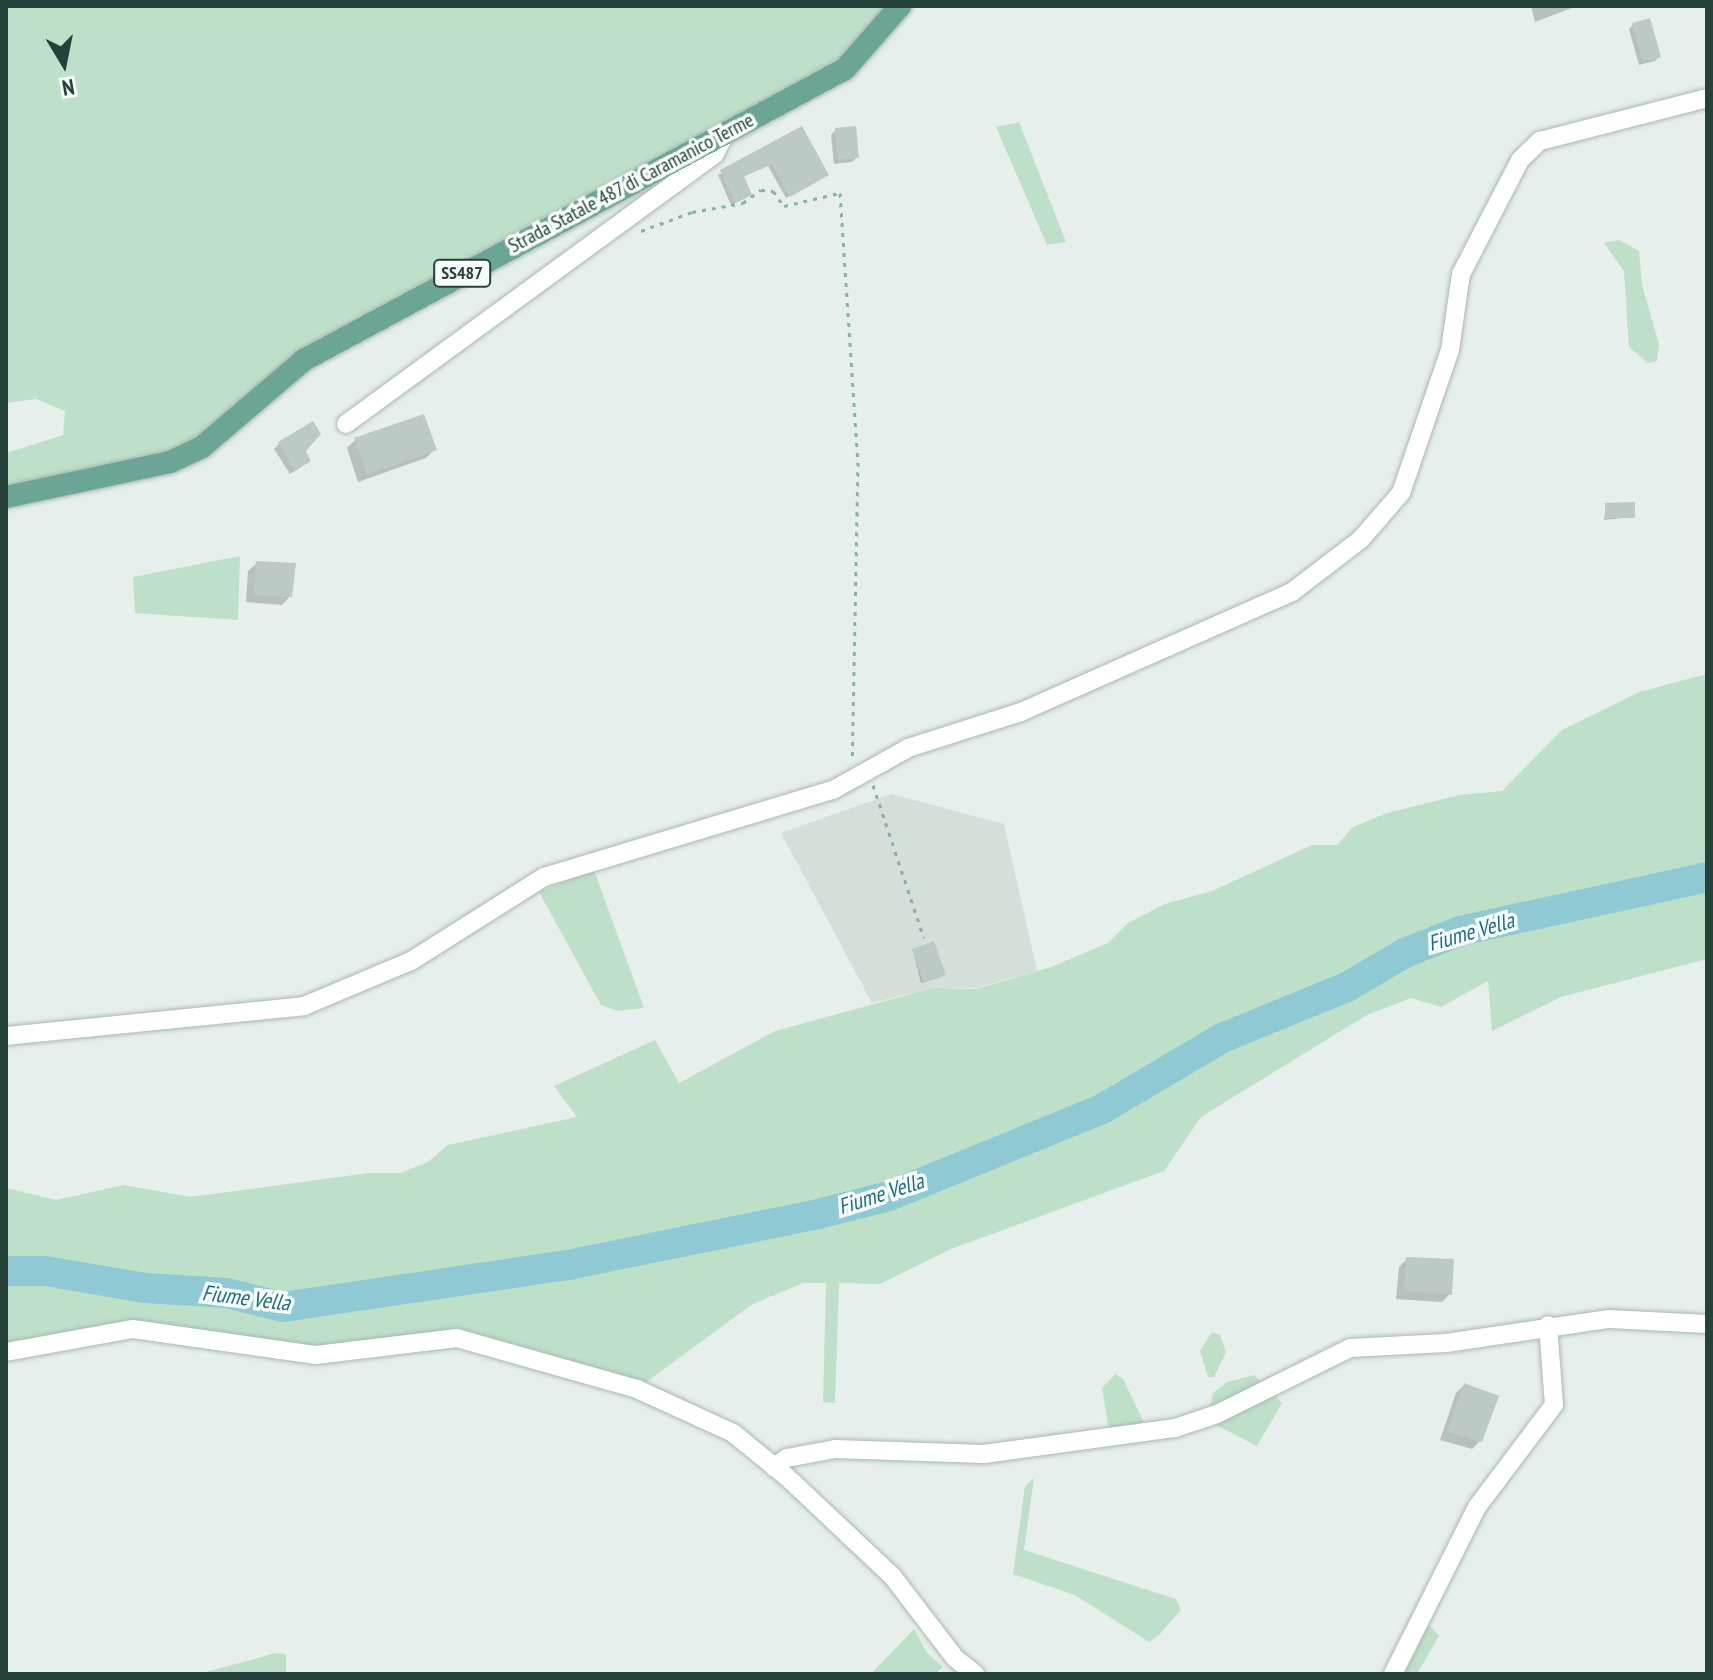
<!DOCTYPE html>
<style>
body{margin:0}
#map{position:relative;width:1713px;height:1680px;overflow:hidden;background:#e6efeb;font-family:"PT Sans Narrow",sans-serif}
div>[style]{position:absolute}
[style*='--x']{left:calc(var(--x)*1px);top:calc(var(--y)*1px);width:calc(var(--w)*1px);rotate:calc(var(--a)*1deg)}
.built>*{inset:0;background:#d4dfda}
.green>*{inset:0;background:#bfe0c8}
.shadow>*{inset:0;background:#0003}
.river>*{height:30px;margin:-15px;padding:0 15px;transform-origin:15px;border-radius:15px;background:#8ec9d4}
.building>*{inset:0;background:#bbcac4}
.path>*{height:3px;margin-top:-1.5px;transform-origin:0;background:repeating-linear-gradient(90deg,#86b3a5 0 4px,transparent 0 10px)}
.roads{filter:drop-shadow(0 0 2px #a8b8b2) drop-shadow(0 0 2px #a8b8b2)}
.minor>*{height:18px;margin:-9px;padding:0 9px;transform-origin:9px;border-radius:9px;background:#fff}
.major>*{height:22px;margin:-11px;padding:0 11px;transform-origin:11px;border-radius:11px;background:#6aa596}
span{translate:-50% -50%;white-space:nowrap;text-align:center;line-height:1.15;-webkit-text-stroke:7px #f7fbf9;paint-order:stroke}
.shield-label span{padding:2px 6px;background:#f7fbf9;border:2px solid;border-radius:6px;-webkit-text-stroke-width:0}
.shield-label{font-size:18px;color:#24423a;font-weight:700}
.street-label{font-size:20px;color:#24423a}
.water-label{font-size:22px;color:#1c6f80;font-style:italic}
.frame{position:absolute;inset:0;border:8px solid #24423a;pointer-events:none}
.north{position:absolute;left:24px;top:24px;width:80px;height:80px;-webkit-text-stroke:6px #f7fbf9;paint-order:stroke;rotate:170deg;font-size:22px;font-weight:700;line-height:32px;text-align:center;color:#24423a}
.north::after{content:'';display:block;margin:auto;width:28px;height:36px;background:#24423a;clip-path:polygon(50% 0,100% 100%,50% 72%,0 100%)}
</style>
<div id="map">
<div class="built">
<i style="clip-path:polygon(891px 794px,1004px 824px,1037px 971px,976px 988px,933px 988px,872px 1003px,781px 833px)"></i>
</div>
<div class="green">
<i style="clip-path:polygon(6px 6px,899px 6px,862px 51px,381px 315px,202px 447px,6px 497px,6px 453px,63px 435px,65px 411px,36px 399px,6px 403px)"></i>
<i style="clip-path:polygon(1019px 122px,1066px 242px,1047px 245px,996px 127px)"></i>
<i style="clip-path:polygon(1619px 240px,1639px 251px,1642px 285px,1659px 344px,1657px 361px,1648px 363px,1629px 347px,1624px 271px,1604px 243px)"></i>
<i style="clip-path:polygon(240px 556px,238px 620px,135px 613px,133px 577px)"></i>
<i style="clip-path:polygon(1707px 674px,1707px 959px,1561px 997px,1492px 1031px,1488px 981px,1441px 1007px,1411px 998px,1367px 1015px,1201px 1117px,1164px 1171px,951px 1249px,880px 1284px,839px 1283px,835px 1403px,823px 1402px,826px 1283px,803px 1283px,751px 1305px,637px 1389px,457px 1338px,316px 1355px,169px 1331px,6px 1352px,6px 1188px,56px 1200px,124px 1185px,190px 1197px,369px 1173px,400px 1173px,428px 1162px,448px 1145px,577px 1117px,554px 1086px,655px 1040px,679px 1083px,775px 1031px,933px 988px,976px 989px,1051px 967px,1108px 943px,1128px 923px,1165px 904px,1212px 891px,1312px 845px,1337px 845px,1353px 827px,1387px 813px,1459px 795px,1502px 791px,1562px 730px,1639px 692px)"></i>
<i style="clip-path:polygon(594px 870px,644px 1008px,618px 1011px,601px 1005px,539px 892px)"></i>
<i style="clip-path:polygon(1212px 1332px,1220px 1335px,1226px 1352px,1214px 1377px,1208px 1377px,1200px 1351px)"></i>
<i style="clip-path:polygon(1115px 1374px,1123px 1379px,1147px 1429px,1116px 1435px,1108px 1424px,1102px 1388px)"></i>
<i style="clip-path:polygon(1254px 1375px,1282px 1403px,1257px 1446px,1218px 1426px,1210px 1407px,1213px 1393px,1227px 1382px)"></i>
<i style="clip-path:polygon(1034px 1478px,1024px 1550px,1176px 1599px,1181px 1610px,1159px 1635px,1149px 1642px,1075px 1595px,1013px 1574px,1025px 1486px)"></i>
<i style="clip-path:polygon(1430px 1626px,1439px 1636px,1417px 1674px,1395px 1674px,1422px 1627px)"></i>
<i style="clip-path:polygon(914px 1629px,927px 1653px,943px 1667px,935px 1674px,871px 1674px)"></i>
<i style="clip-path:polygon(276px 1653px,286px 1654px,286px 1674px,198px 1674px)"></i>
</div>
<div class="shadow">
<i style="clip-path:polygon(1531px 6px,1577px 6px,1535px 22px)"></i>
<i style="clip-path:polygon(1634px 24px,1659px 57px,1655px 61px,1639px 65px,1629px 29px)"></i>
<i style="clip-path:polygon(801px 129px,827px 175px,786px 198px,768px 166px,742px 177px,746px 198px,731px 205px,718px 175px)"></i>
<i style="clip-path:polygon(836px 130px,857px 157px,852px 162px,834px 164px,831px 135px)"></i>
<i style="clip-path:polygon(355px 440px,435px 449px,426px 458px,358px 482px,347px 448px)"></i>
<i style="clip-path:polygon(279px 444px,303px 451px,304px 465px,290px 474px,274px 449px)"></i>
<i style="clip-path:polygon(1606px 505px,1633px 517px,1604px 520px)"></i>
<i style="clip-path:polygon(257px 563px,290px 596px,282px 605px,246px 602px,248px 571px)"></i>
<i style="clip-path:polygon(913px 951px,941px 977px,921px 983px)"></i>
<i style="clip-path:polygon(1407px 1259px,1450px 1294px,1442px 1302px,1396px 1299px,1399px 1267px)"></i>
<i style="clip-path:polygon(1464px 1385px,1480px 1441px,1472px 1449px,1440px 1440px,1456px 1393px)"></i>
</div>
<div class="river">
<i style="--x:6;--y:1271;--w:40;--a:0"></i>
<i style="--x:46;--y:1271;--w:100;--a:9.7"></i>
<i style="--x:145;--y:1288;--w:82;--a:3.5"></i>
<i style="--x:227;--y:1293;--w:58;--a:14"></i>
<i style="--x:283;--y:1307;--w:288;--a:-8.4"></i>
<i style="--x:568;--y:1265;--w:255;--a:-11.5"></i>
<i style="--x:818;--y:1214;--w:73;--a:-14.2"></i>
<i style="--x:889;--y:1196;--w:230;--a:-22.2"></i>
<i style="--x:1102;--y:1109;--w:139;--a:-30.6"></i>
<i style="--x:1222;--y:1038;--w:135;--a:-22.2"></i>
<i style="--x:1347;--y:987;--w:67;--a:-30.4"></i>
<i style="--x:1405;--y:953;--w:59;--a:-21.8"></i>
<i style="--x:1460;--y:931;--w:253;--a:-12.3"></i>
</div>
<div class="building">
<i style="clip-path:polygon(1650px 18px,1661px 57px,1643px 62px,1632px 23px)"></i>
<i style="clip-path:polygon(802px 126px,829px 175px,790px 197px,772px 164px,744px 176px,752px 195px,735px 203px,720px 170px)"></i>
<i style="clip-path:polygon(856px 126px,859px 158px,838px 160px,835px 128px)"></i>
<i style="clip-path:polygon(424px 414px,437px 450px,367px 475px,354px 438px)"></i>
<i style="clip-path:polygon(313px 421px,321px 434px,306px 451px,311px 461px,295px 471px,278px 442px)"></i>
<i style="clip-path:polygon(1635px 502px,1635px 518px,1605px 518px,1605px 503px)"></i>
<i style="clip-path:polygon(256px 561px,296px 563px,292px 597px,254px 595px)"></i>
<i style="clip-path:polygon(934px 941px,946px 975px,923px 983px,912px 949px)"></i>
<i style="clip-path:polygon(1406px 1257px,1454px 1259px,1452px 1295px,1404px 1291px)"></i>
<i style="clip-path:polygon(1464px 1383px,1499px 1396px,1482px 1442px,1447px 1432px)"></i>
</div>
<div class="path">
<i style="--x:641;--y:231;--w:54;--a:-20.4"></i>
<i style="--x:692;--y:212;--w:52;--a:-10"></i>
<i style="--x:743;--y:203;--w:22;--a:-36"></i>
<i style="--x:761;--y:190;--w:12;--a:5"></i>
<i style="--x:773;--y:191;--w:19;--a:54"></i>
<i style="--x:784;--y:206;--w:57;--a:-13.1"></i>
<i style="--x:840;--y:193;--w:270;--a:86.2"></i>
<i style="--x:858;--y:462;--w:299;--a:91.1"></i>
<i style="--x:873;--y:785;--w:161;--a:71.6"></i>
</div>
<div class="roads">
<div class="minor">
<i style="--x:346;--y:424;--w:456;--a:-36.2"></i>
<i style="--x:714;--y:155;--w:27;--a:-62"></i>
<i style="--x:6;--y:1036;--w:300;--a:-5.7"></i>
<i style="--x:304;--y:1006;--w:116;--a:-22.8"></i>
<i style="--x:411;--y:961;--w:157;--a:-32.3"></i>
<i style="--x:544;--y:877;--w:302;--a:-16.8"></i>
<i style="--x:833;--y:790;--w:86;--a:-29.2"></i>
<i style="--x:908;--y:748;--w:119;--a:-17.7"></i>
<i style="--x:1021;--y:712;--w:296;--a:-23.9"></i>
<i style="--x:1292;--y:592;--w:87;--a:-37.5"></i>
<i style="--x:1361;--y:539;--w:61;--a:-49"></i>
<i style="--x:1401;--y:493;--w:151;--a:-71.1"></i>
<i style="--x:1450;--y:350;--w:77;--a:-81.8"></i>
<i style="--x:1461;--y:274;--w:128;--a:-62.6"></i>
<i style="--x:1520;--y:160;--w:28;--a:-44"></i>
<i style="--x:1540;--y:141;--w:172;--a:-14.4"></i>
<i style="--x:6;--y:1352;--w:129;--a:-10.3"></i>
<i style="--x:133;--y:1329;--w:185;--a:8.1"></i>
<i style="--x:316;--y:1355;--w:142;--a:-6.9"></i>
<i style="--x:457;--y:1338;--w:187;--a:15.8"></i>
<i style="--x:637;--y:1389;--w:106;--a:24.6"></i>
<i style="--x:733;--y:1433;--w:70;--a:39.2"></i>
<i style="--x:787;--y:1477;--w:146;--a:43.3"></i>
<i style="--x:893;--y:1577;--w:102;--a:52.6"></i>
<i style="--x:955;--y:1658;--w:26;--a:39"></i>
<i style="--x:774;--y:1467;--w:16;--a:-35"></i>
<i style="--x:787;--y:1458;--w:49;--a:-10.6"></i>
<i style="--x:835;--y:1449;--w:149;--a:1.9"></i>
<i style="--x:984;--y:1454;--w:193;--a:-7.8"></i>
<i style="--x:1175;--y:1428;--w:44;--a:-18.4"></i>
<i style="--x:1217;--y:1414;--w:148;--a:-26.4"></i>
<i style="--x:1350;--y:1348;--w:96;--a:-3"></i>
<i style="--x:1446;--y:1343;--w:165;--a:-8.4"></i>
<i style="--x:1609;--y:1319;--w:98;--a:2.9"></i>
<i style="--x:1393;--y:1674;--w:187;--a:-63.3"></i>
<i style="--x:1477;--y:1507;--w:128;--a:-53"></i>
<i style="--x:1554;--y:1405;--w:80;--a:-94.3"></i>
</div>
<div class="major">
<i style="--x:6;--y:497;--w:168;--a:-12"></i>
<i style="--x:170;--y:462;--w:35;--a:-25"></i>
<i style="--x:202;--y:447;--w:134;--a:-40.5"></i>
<i style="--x:304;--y:360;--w:614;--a:-28.28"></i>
<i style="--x:845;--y:69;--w:84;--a:-48.9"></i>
</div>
</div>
<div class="shield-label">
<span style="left:462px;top:273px">SS487</span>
</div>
<div class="street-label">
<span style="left:631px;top:183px;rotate:-28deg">Strada Statale 487 di Caramanico Terme</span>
</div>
<div class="water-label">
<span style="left:1471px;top:932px;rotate:-16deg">Fiume Vella</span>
<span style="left:881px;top:1194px;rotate:-18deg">Fiume Vella</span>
<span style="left:246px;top:1298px;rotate:7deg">Fiume Vella</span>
</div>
<div class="frame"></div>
<div class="north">N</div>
</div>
